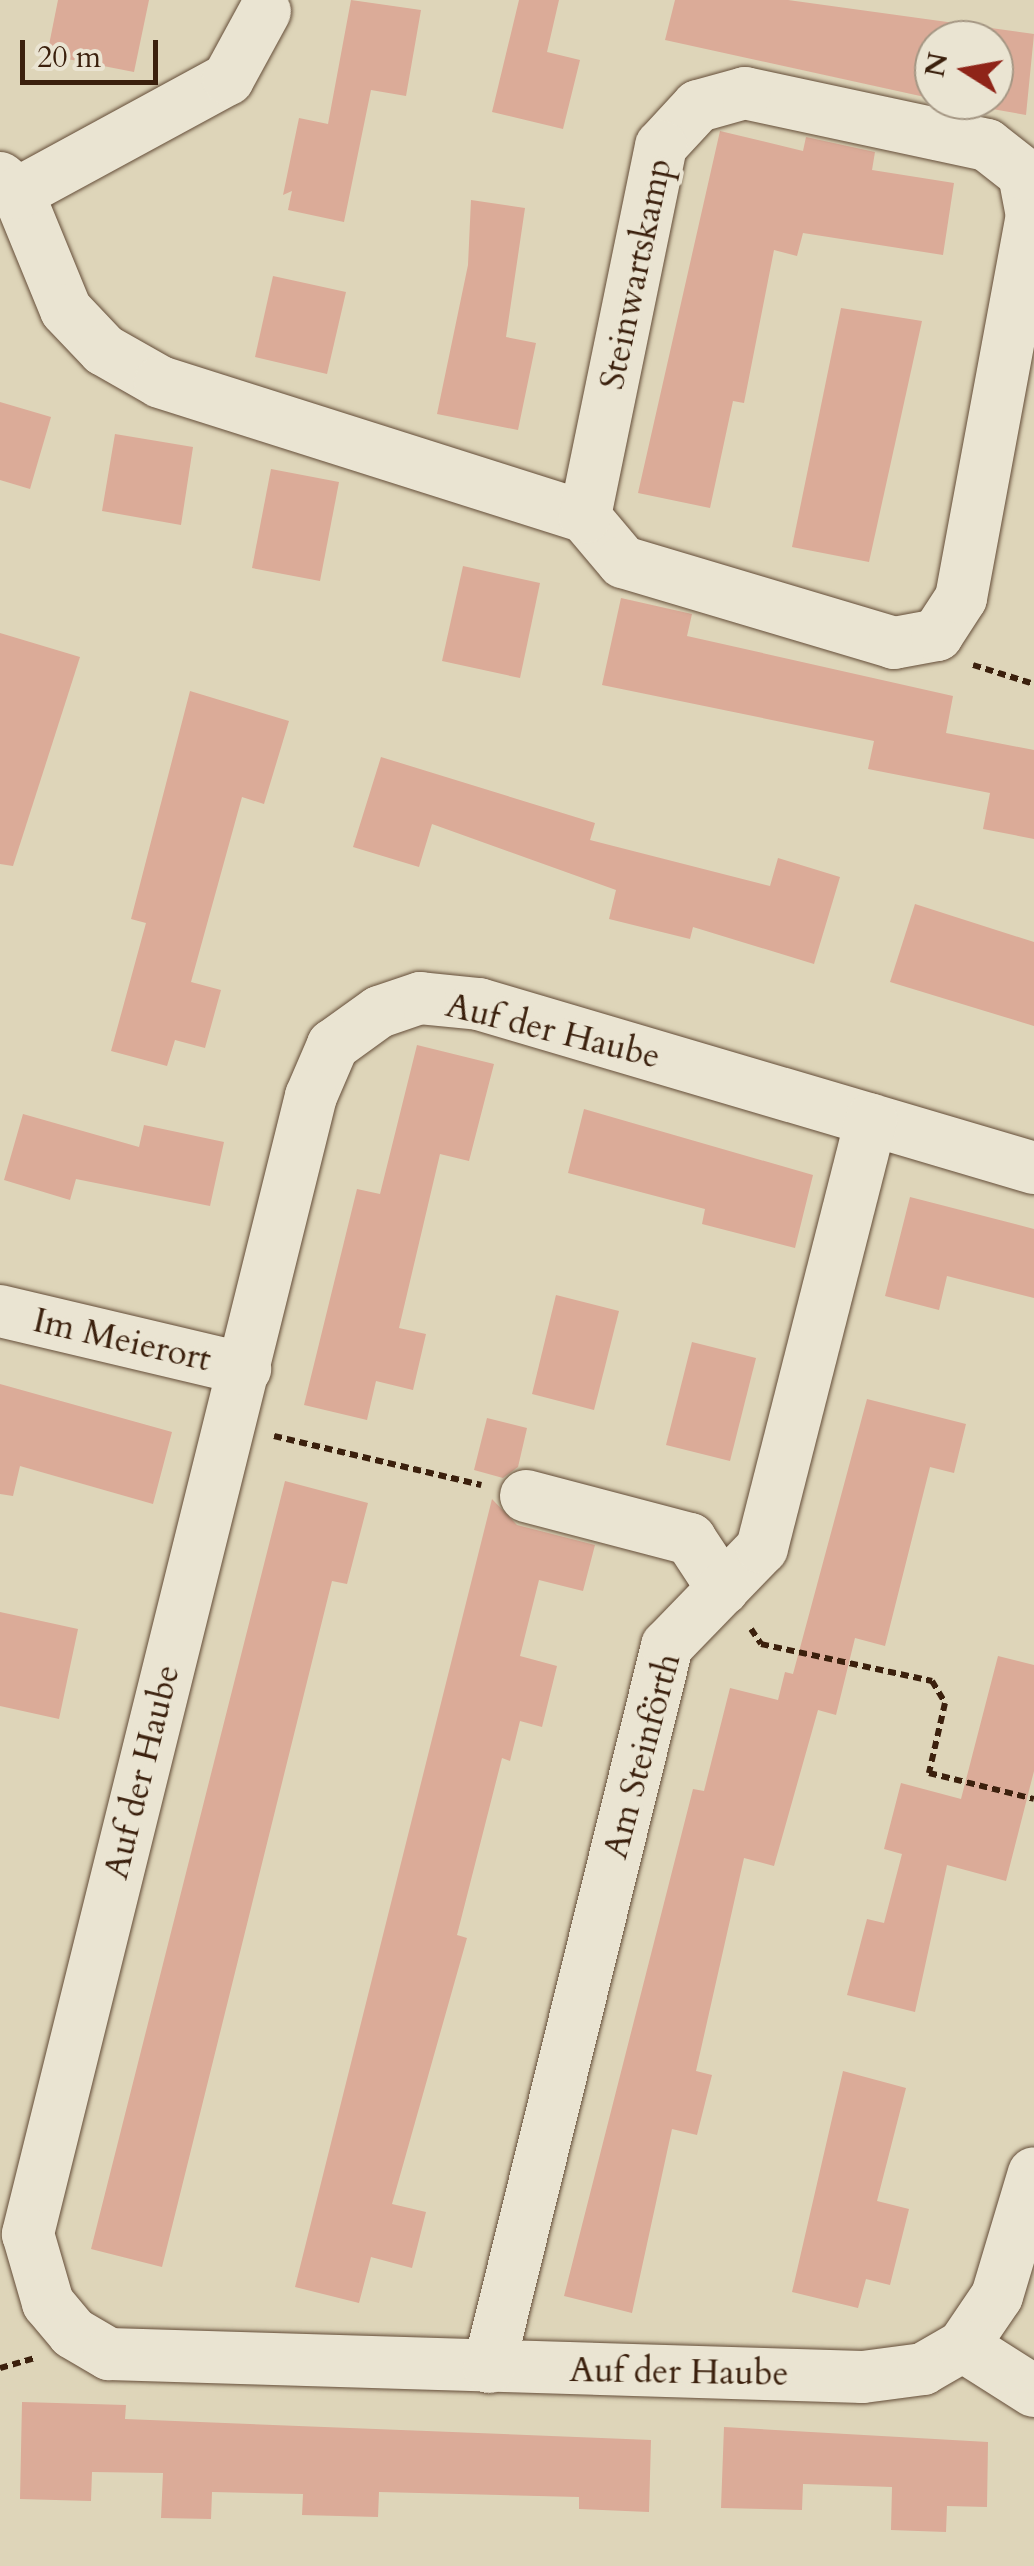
<!DOCTYPE html>
<meta charset="utf-8">
<style>
body{margin:0}
#map{position:relative;width:1034px;height:2566px;overflow:hidden;background:#ded5b9;font-family:Cardo,serif}
div>[style]{position:absolute}
[style*='--x']{left:calc(var(--x)*1px);top:calc(var(--y)*1px);width:calc(var(--w)*1px);rotate:calc(var(--a)*1deg)}
.building>*{inset:0;background:#dbab98}
.path>*{height:6px;margin-top:-3px;transform-origin:0;background:repeating-linear-gradient(90deg,#3b200d 0 8px,transparent 0 13px)}
.roads{filter:drop-shadow(0 0 2px #644d38) drop-shadow(0 0 2px #644d38)}
.minor>*{height:52px;margin:-26px;padding:0 26px;transform-origin:26px;border-radius:26px;background:#eae4d2}
span{translate:-50% -50%;white-space:nowrap;text-align:center;line-height:1.15;-webkit-text-stroke:8px #eae4d2;paint-order:stroke}
.street-label{font-size:35px;color:#3b200d}
.north{position:absolute;left:914px;top:20px;width:100px;height:100px;box-sizing:border-box;background:#eae4d2;border:2px solid #a49683;border-radius:50%;rotate:281deg;font-size:28px;font-weight:700;line-height:40px;text-align:center;color:#3b200d}
.north::after{content:'';display:block;margin:auto;width:35px;height:45px;background:#8f2418;clip-path:polygon(50% 0,100% 100%,50% 72%,0 100%)}
.scale{position:absolute;left:20px;top:40px;width:138px;height:45px;box-sizing:border-box;border:5px solid #3b200d;border-top:0;padding-left:12px;font-size:30px;line-height:35px;white-space:nowrap;color:#3b200d;-webkit-text-stroke:8px #eae4d2;paint-order:stroke}
</style>
<div id="map">
<div class="building">
<i style="clip-path:polygon(58px 0,149px 0,134px 72px,47px 55px)"></i>
<i style="clip-path:polygon(351px 0,421px 10px,406px 96px,371px 90px,344px 222px,288px 210px,292px 191px,283px 195px,299px 118px,328px 124px)"></i>
<i style="clip-path:polygon(519px 0,559px 0,547px 52px,580px 60px,563px 129px,492px 112px)"></i>
<i style="clip-path:polygon(675px 0,788px 0,1034px 34px,1026px 115px,941px 100px,994px 100px,994px 40px,934px 40px,934px 99px,665px 40px)"></i>
<i style="clip-path:polygon(720px 131px,803px 151px,806px 137px,875px 152px,872px 170px,954px 183px,943px 255px,803px 233px,797px 256px,774px 250px,744px 403px,733px 401px,710px 508px,638px 493px)"></i>
<i style="clip-path:polygon(471px 200px,525px 208px,506px 337px,536px 343px,518px 430px,437px 414px,468px 265px)"></i>
<i style="clip-path:polygon(273px 276px,346px 292px,327px 374px,255px 357px)"></i>
<i style="clip-path:polygon(841px 308px,922px 321px,869px 562px,792px 547px)"></i>
<i style="clip-path:polygon(0 402px,51px 417px,30px 489px,0 480px)"></i>
<i style="clip-path:polygon(115px 434px,193px 447px,181px 525px,102px 511px)"></i>
<i style="clip-path:polygon(271px 469px,339px 482px,320px 581px,252px 568px)"></i>
<i style="clip-path:polygon(463px 566px,540px 583px,520px 678px,442px 661px)"></i>
<i style="clip-path:polygon(621px 598px,692px 614px,687px 636px,953px 696px,946px 733px,1034px 750px,1034px 839px,983px 829px,990px 793px,868px 769px,874px 741px,602px 685px)"></i>
<i style="clip-path:polygon(0 633px,80px 657px,13px 866px,0 864px)"></i>
<i style="clip-path:polygon(190px 691px,289px 721px,264px 804px,242px 797px,191px 982px,221px 990px,205px 1048px,175px 1040px,167px 1066px,111px 1051px,146px 923px,131px 919px)"></i>
<i style="clip-path:polygon(381px 757px,595px 823px,590px 840px,770px 886px,778px 858px,840px 877px,814px 964px,693px 927px,690px 939px,609px 919px,616px 890px,432px 824px,419px 867px,353px 847px)"></i>
<i style="clip-path:polygon(915px 904px,1034px 942px,1034px 1026px,890px 982px)"></i>
<i style="clip-path:polygon(417px 1045px,494px 1064px,469px 1161px,440px 1154px,399px 1328px,426px 1334px,413px 1390px,376px 1381px,367px 1420px,304px 1405px,357px 1189px,380px 1194px)"></i>
<i style="clip-path:polygon(584px 1109px,813px 1175px,795px 1248px,702px 1224px,705px 1209px,568px 1173px)"></i>
<i style="clip-path:polygon(23px 1114px,139px 1147px,144px 1125px,224px 1142px,210px 1206px,76px 1179px,70px 1200px,4px 1180px)"></i>
<i style="clip-path:polygon(910px 1197px,1034px 1229px,1034px 1298px,947px 1276px,939px 1310px,885px 1296px)"></i>
<i style="clip-path:polygon(556px 1295px,619px 1311px,594px 1410px,532px 1394px)"></i>
<i style="clip-path:polygon(692px 1342px,756px 1358px,730px 1461px,666px 1445px)"></i>
<i style="clip-path:polygon(0 1384px,172px 1432px,153px 1504px,20px 1466px,13px 1496px,0 1494px)"></i>
<i style="clip-path:polygon(867px 1399px,966px 1424px,954px 1473px,930px 1467px,885px 1646px,855px 1638px,836px 1715px,818px 1710px,774px 1866px,744px 1858px,696px 2071px,712px 2075px,697px 2135px,672px 2129px,632px 2313px,564px 2296px,693px 1789px,704px 1791px,730px 1688px,778px 1700px,785px 1672px,793px 1674px)"></i>
<i style="clip-path:polygon(487px 1418px,527px 1428px,518px 1467px,503px 1478px,474px 1470px)"></i>
<i style="clip-path:polygon(285px 1481px,368px 1503px,347px 1584px,332px 1581px,162px 2267px,91px 2249px)"></i>
<i style="clip-path:polygon(492px 1499px,517px 1525px,595px 1545px,583px 1591px,539px 1580px,520px 1656px,557px 1666px,542px 1727px,520px 1721px,510px 1761px,502px 1758px,457px 1935px,467px 1938px,392px 2204px,426px 2212px,412px 2268px,371px 2257px,359px 2303px,295px 2287px)"></i>
<i style="clip-path:polygon(0 1612px,78px 1629px,59px 1719px,0 1706px)"></i>
<i style="clip-path:polygon(998px 1656px,1034px 1665px,1034px 1771px,1006px 1881px,947px 1865px,915px 2012px,847px 1995px,867px 1919px,884px 1923px,902px 1854px,884px 1849px,901px 1783px,961px 1799px)"></i>
<i style="clip-path:polygon(843px 2071px,906px 2088px,877px 2201px,909px 2209px,890px 2285px,866px 2279px,858px 2308px,792px 2292px)"></i>
<i style="clip-path:polygon(22px 2402px,126px 2405px,125px 2419px,651px 2440px,649px 2512px,579px 2509px,579px 2497px,379px 2492px,378px 2517px,302px 2515px,303px 2494px,212px 2492px,211px 2519px,161px 2518px,163px 2473px,92px 2472px,91px 2501px,20px 2499px)"></i>
<i style="clip-path:polygon(724px 2427px,988px 2442px,987px 2507px,947px 2506px,946px 2532px,891px 2530px,892px 2487px,803px 2484px,802px 2510px,721px 2508px)"></i>
</div>
<div class="path">
<i style="--x:973;--y:665;--w:64;--a:17.3"></i>
<i style="--x:274;--y:1436;--w:213;--a:13.3"></i>
<i style="--x:751;--y:1629;--w:18;--a:56"></i>
<i style="--x:761;--y:1644;--w:175;--a:12.2"></i>
<i style="--x:932;--y:1681;--w:26;--a:59"></i>
<i style="--x:945;--y:1703;--w:72;--a:102.9"></i>
<i style="--x:929;--y:1773;--w:108;--a:13.9"></i>
<i style="--x:0;--y:2368;--w:35;--a:-16"></i>
</div>
<div class="roads">
<div class="minor">
<i style="--x:0;--y:178;--w:23;--a:40"></i>
<i style="--x:18;--y:193;--w:126;--a:67.7"></i>
<i style="--x:66;--y:310;--w:55;--a:46.5"></i>
<i style="--x:104;--y:350;--w:64;--a:29.7"></i>
<i style="--x:160;--y:382;--w:446;--a:17.6"></i>
<i style="--x:585;--y:517;--w:59;--a:49.8"></i>
<i style="--x:623;--y:562;--w:283;--a:16.6"></i>
<i style="--x:894;--y:643;--w:44;--a:-10.5"></i>
<i style="--x:937;--y:635;--w:44;--a:-57"></i>
<i style="--x:961;--y:598;--w:389;--a:-79.5"></i>
<i style="--x:1032;--y:216;--w:43;--a:-100.8"></i>
<i style="--x:1024;--y:174;--w:47;--a:-141.9"></i>
<i style="--x:987;--y:145;--w:248;--a:-167.9"></i>
<i style="--x:745;--y:93;--w:49;--a:164.5"></i>
<i style="--x:698;--y:106;--w:54;--a:132.8"></i>
<i style="--x:661;--y:146;--w:379;--a:101.6"></i>
<i style="--x:18;--y:193;--w:239;--a:-28.5"></i>
<i style="--x:228;--y:79;--w:77;--a:-61.4"></i>
<i style="--x:1034;--y:1168;--w:579;--a:-163.54"></i>
<i style="--x:479;--y:1004;--w:59;--a:-174.2"></i>
<i style="--x:420;--y:998;--w:43;--a:161.1"></i>
<i style="--x:379;--y:1012;--w:57;--a:144.3"></i>
<i style="--x:333;--y:1045;--w:56;--a:113.3"></i>
<i style="--x:311;--y:1096;--w:1173;--a:103.97"></i>
<i style="--x:28;--y:2234;--w:72;--a:73.8"></i>
<i style="--x:48;--y:2303;--w:39;--a:50"></i>
<i style="--x:73;--y:2333;--w:42;--a:30.3"></i>
<i style="--x:109;--y:2354;--w:754;--a:1.75"></i>
<i style="--x:863;--y:2377;--w:61;--a:-7.6"></i>
<i style="--x:923;--y:2369;--w:46;--a:-29.9"></i>
<i style="--x:963;--y:2346;--w:60;--a:-55.8"></i>
<i style="--x:997;--y:2296;--w:128;--a:-73.3"></i>
<i style="--x:0;--y:1311;--w:252;--a:13.3"></i>
<i style="--x:526;--y:1496;--w:170;--a:14.7"></i>
<i style="--x:690;--y:1539;--w:60;--a:56.6"></i>
<i style="--x:963;--y:2346;--w:84;--a:32.4"></i>
<i style="--x:489;--y:2367;--w:743;--a:-76.13"></i>
<i style="--x:667;--y:1646;--w:136;--a:-45.9"></i>
<i style="--x:762;--y:1548;--w:442;--a:-75.7"></i>
</div>
</div>
<div class="street-label">
<span style="left:636px;top:274px;rotate:-78deg">Steinwartskamp</span>
<span style="left:553px;top:1031px;rotate:14deg">Auf der Haube</span>
<span style="left:122px;top:1340px;rotate:13deg">Im Meierort</span>
<span style="left:642px;top:1756px;rotate:-75deg">Am Steinförth</span>
<span style="left:142px;top:1772px;rotate:-76deg">Auf der Haube</span>
<span style="left:679px;top:2372px;rotate:1deg">Auf der Haube</span>
</div>
<div class="north">N</div>
<div class="scale">20 m</div>
</div>
